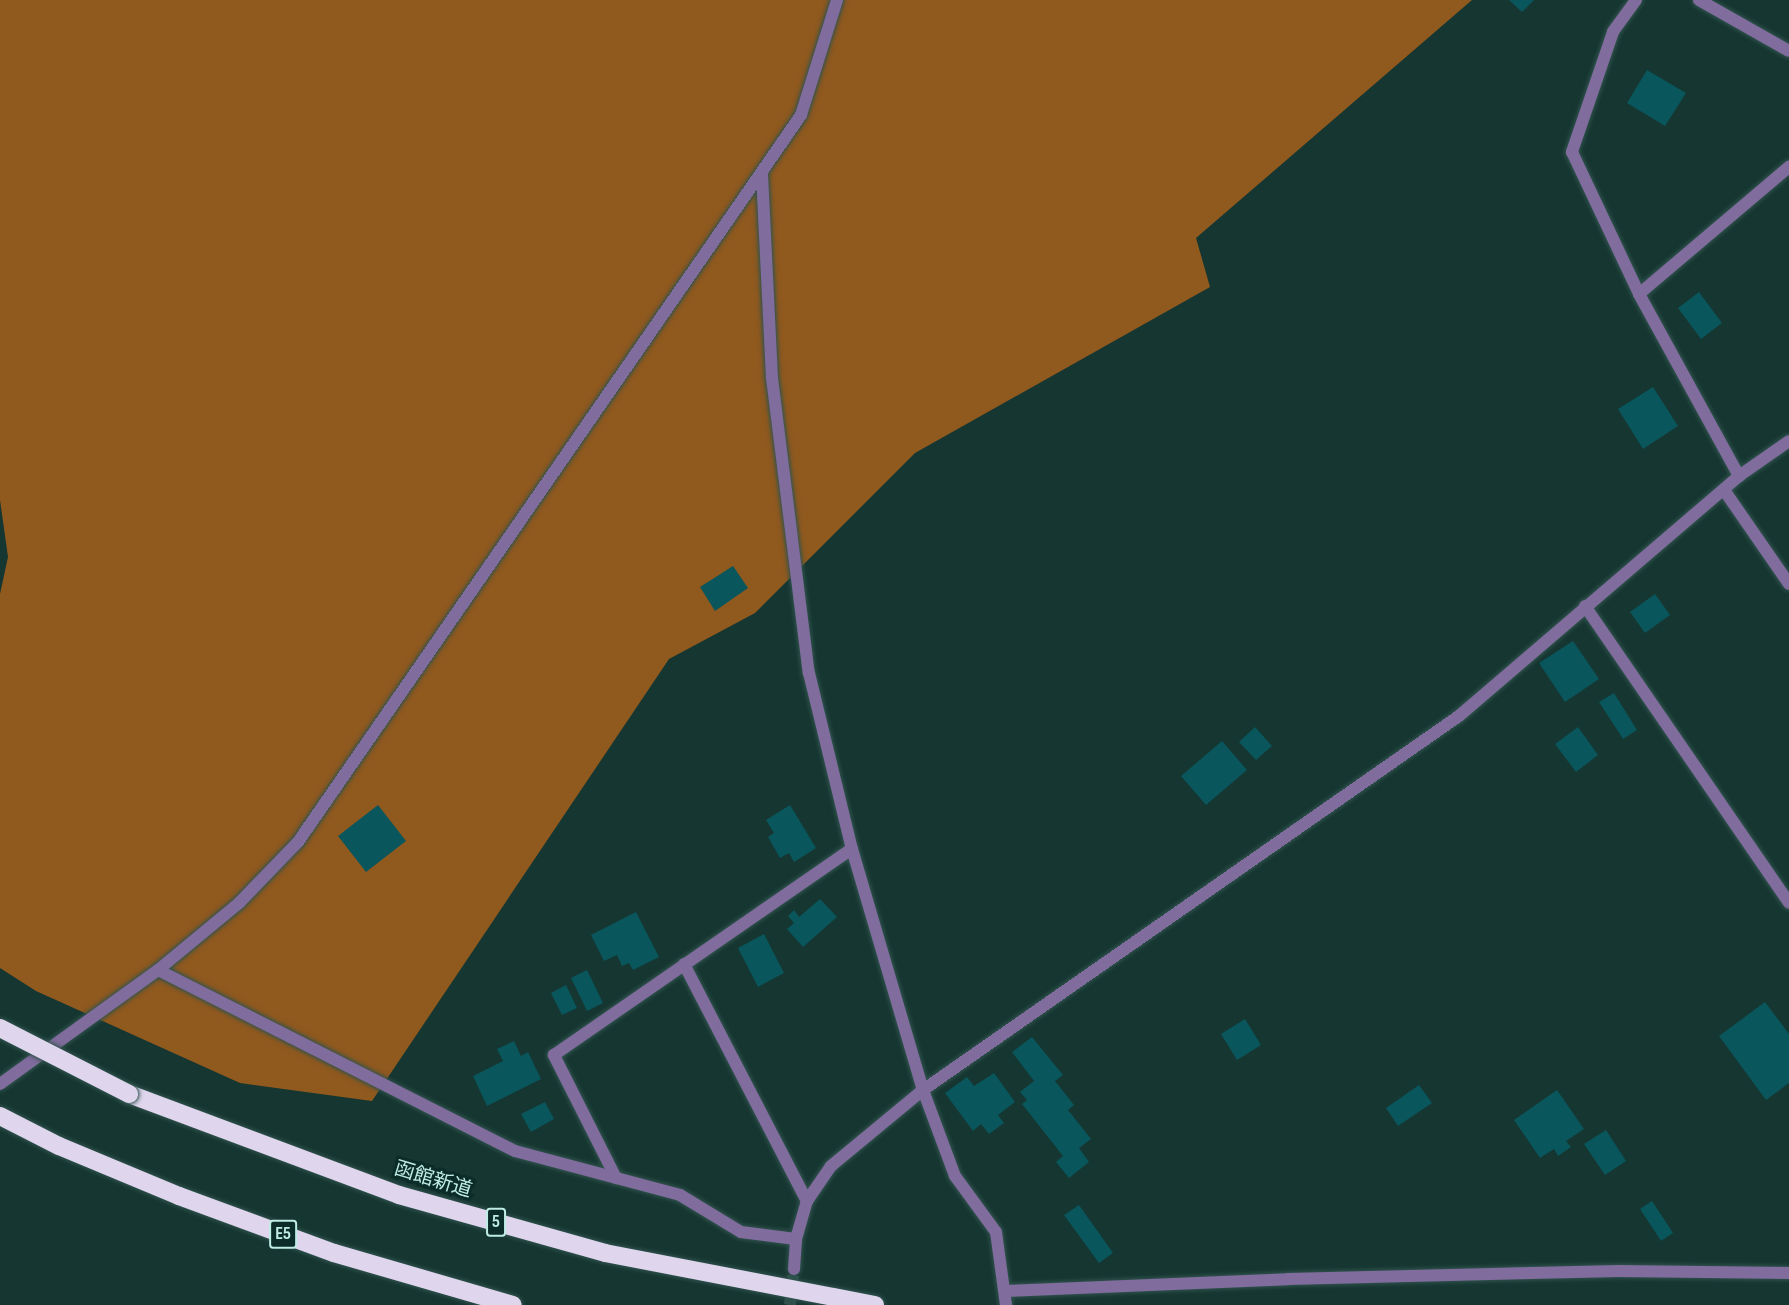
<!DOCTYPE html>
<meta charset="utf-8">
<style>
body{margin:0}
#map{position:relative;width:1789px;height:1305px;overflow:hidden;background:#163631;font-family:"Sofia Sans Condensed","Noto Sans JP",sans-serif}
div>[style]{position:absolute}
[style*='--x']{left:calc(var(--x)*1px);top:calc(var(--y)*1px);width:calc(var(--w)*1px);rotate:calc(var(--a)*1deg)}
.forest>*{inset:0;background:#90591e}
.building>*{inset:0;background:#09565c}
.street-tunnel>*{height:12px;margin-top:-6px;transform-origin:0;background:repeating-linear-gradient(90deg,#2f514c 0 12px,transparent 0 18px)}
.roads{filter:drop-shadow(0 0 2px #31534e) drop-shadow(0 0 2px #31534e)}
.street>*{height:12px;margin:-6px;padding:0 6px;transform-origin:6px;border-radius:6px;background:#806c9d}
.highway>*{height:18px;margin:-9px;padding:0 9px;transform-origin:9px;border-radius:9px;background:#dfd6ee}
.bridges{filter:drop-shadow(0 0 2px #31534e) drop-shadow(0 0 2px #31534e)}
.highway-bridge>*{height:18px;margin:-9px;padding:0 9px;transform-origin:9px;border-radius:9px;background:#dfd6ee}
span{translate:-50% -50%;white-space:nowrap;text-align:center;line-height:1.15;-webkit-text-stroke:6px #0b2c27;paint-order:stroke}
.shield-label span{padding:2px 4px;background:#0b2c27;border:2px solid;border-radius:4px;-webkit-text-stroke-width:0}
.shield-label{font-size:18px;color:#bfede5;font-weight:700}
.street-label{font-size:20px;color:#bfede5}
</style>
<div id="map">
<div class="forest">
<i style="clip-path:polygon(0 0,1472px 0,1196px 238px,1210px 287px,915px 453px,755px 613px,669px 659px,372px 1101px,240px 1083px,36px 991px,0 968px,0 594px,8px 557px,0 500px)"></i>
</div>
<div class="building">
<i style="clip-path:polygon(1509px 0,1534px 0,1522px 12px)"></i>
<i style="clip-path:polygon(1647px 70px,1686px 93px,1665px 126px,1627px 103px)"></i>
<i style="clip-path:polygon(1699px 292px,1722px 323px,1701px 339px,1678px 308px)"></i>
<i style="clip-path:polygon(1653px 387px,1678px 426px,1643px 449px,1618px 409px)"></i>
<i style="clip-path:polygon(733px 566px,748px 588px,715px 611px,700px 587px)"></i>
<i style="clip-path:polygon(1655px 594px,1670px 615px,1645px 633px,1630px 612px)"></i>
<i style="clip-path:polygon(1573px 641px,1599px 679px,1565px 702px,1539px 663px)"></i>
<i style="clip-path:polygon(1614px 693px,1637px 730px,1623px 739px,1599px 702px)"></i>
<i style="clip-path:polygon(1255px 727px,1272px 746px,1256px 760px,1239px 742px)"></i>
<i style="clip-path:polygon(1578px 727px,1598px 755px,1576px 772px,1555px 744px)"></i>
<i style="clip-path:polygon(1222px 741px,1247px 770px,1206px 805px,1181px 776px)"></i>
<i style="clip-path:polygon(378px 805px,406px 841px,366px 872px,338px 836px)"></i>
<i style="clip-path:polygon(790px 805px,816px 848px,794px 862px,789px 853px,780px 858px,768px 837px,774px 833px,766px 820px)"></i>
<i style="clip-path:polygon(820px 899px,837px 917px,803px 947px,787px 929px,794px 923px,788px 916px,794px 910px,799px 917px)"></i>
<i style="clip-path:polygon(636px 912px,659px 957px,633px 970px,629px 963px,622px 966px,617px 955px,604px 961px,591px 935px)"></i>
<i style="clip-path:polygon(764px 934px,784px 973px,758px 987px,738px 948px)"></i>
<i style="clip-path:polygon(587px 970px,603px 1003px,587px 1011px,571px 978px)"></i>
<i style="clip-path:polygon(566px 985px,577px 1008px,562px 1015px,551px 993px)"></i>
<i style="clip-path:polygon(1765px 1002px,1789px 1034px,1789px 1083px,1766px 1100px,1719px 1036px)"></i>
<i style="clip-path:polygon(1245px 1019px,1261px 1045px,1237px 1060px,1221px 1034px)"></i>
<i style="clip-path:polygon(1032px 1037px,1063px 1075px,1055px 1081px,1074px 1105px,1068px 1110px,1091px 1139px,1079px 1148px,1089px 1162px,1069px 1178px,1056px 1162px,1063px 1156px,1022px 1104px,1027px 1100px,1020px 1092px,1034px 1081px,1012px 1052px)"></i>
<i style="clip-path:polygon(514px 1041px,521px 1056px,528px 1052px,541px 1079px,487px 1106px,473px 1076px,503px 1061px,497px 1049px)"></i>
<i style="clip-path:polygon(994px 1073px,1015px 1102px,998px 1115px,1004px 1123px,989px 1134px,981px 1124px,973px 1131px,945px 1093px,967px 1077px,974px 1086px)"></i>
<i style="clip-path:polygon(1419px 1085px,1432px 1103px,1398px 1126px,1386px 1108px)"></i>
<i style="clip-path:polygon(1557px 1090px,1584px 1129px,1566px 1141px,1571px 1147px,1558px 1156px,1554px 1149px,1540px 1158px,1514px 1120px)"></i>
<i style="clip-path:polygon(545px 1102px,554px 1119px,531px 1132px,521px 1114px)"></i>
<i style="clip-path:polygon(1606px 1130px,1626px 1161px,1605px 1175px,1584px 1144px)"></i>
<i style="clip-path:polygon(1652px 1201px,1673px 1233px,1661px 1241px,1640px 1209px)"></i>
<i style="clip-path:polygon(1079px 1205px,1113px 1253px,1099px 1263px,1064px 1215px)"></i>
</div>
<div class="street-tunnel">
<i style="--x:790;--y:1305;--w:36;--a:-84"></i>
</div>
<div class="roads">
<div class="street">
<i style="--x:1636;--y:0;--w:39;--a:126"></i>
<i style="--x:1613;--y:32;--w:127;--a:108.9"></i>
<i style="--x:1572;--y:152;--w:157;--a:64.7"></i>
<i style="--x:1639;--y:294;--w:208;--a:61.2"></i>
<i style="--x:1699;--y:0;--w:103;--a:29.5"></i>
<i style="--x:762;--y:174;--w:204;--a:87.2"></i>
<i style="--x:772;--y:378;--w:297;--a:82.9"></i>
<i style="--x:809;--y:673;--w:181;--a:76.3"></i>
<i style="--x:852;--y:849;--w:251;--a:73.6"></i>
<i style="--x:923;--y:1090;--w:92;--a:69.6"></i>
<i style="--x:955;--y:1176;--w:69;--a:53.8"></i>
<i style="--x:996;--y:1232;--w:74;--a:82.2"></i>
<i style="--x:1639;--y:294;--w:197;--a:-40.3"></i>
<i style="--x:1724;--y:490;--w:114;--a:55.3"></i>
<i style="--x:1585;--y:606;--w:360;--a:55.5"></i>
<i style="--x:684;--y:964;--w:267;--a:62.6"></i>
<i style="--x:158;--y:970;--w:400;--a:26.9"></i>
<i style="--x:515;--y:1151;--w:171;--a:14.9"></i>
<i style="--x:680;--y:1195;--w:71;--a:31.2"></i>
<i style="--x:741;--y:1232;--w:55;--a:7.3"></i>
<i style="--x:0;--y:1084;--w:195;--a:-35.8"></i>
<i style="--x:158;--y:970;--w:105;--a:-39.6"></i>
<i style="--x:239;--y:903;--w:85;--a:-46"></i>
<i style="--x:298;--y:842;--w:884;--a:-55.32"></i>
<i style="--x:801;--y:115;--w:121;--a:-72.6"></i>
<i style="--x:616;--y:1178;--w:138;--a:-116.8"></i>
<i style="--x:554;--y:1055;--w:362;--a:-34.7"></i>
<i style="--x:794;--y:1269;--w:30;--a:-86"></i>
<i style="--x:796;--y:1239;--w:40;--a:-74"></i>
<i style="--x:807;--y:1201;--w:42;--a:-55.6"></i>
<i style="--x:831;--y:1166;--w:119;--a:-39.6"></i>
<i style="--x:923;--y:1090;--w:654;--a:-34.91"></i>
<i style="--x:1459;--y:716;--w:369;--a:-40.6"></i>
<i style="--x:1739;--y:476;--w:61;--a:-35"></i>
<i style="--x:1006;--y:1291;--w:282;--a:-2.4"></i>
<i style="--x:1288;--y:1279;--w:331;--a:-1.4"></i>
<i style="--x:1619;--y:1271;--w:170;--a:0.7"></i>
</div>
<div class="highway">
<i style="--x:129;--y:1094;--w:288;--a:20.5"></i>
<i style="--x:399;--y:1195;--w:214;--a:15.7"></i>
<i style="--x:605;--y:1253;--w:275;--a:10.9"></i>
<i style="--x:0;--y:1116;--w:66;--a:27"></i>
<i style="--x:59;--y:1146;--w:130;--a:22.6"></i>
<i style="--x:179;--y:1196;--w:165;--a:20.2"></i>
<i style="--x:334;--y:1253;--w:186;--a:16.2"></i>
</div>
</div>
<div class="bridges">
<div class="highway-bridge">
<i style="--x:0;--y:1028;--w:145;--a:27.1"></i>
</div>
</div>
<div class="shield-label">
<span style="left:496px;top:1222px">5</span>
<span style="left:283px;top:1234px">E5</span>
</div>
<div class="street-label">
<span style="left:433px;top:1180px;rotate:17deg">函館新道</span>
</div>
</div>
